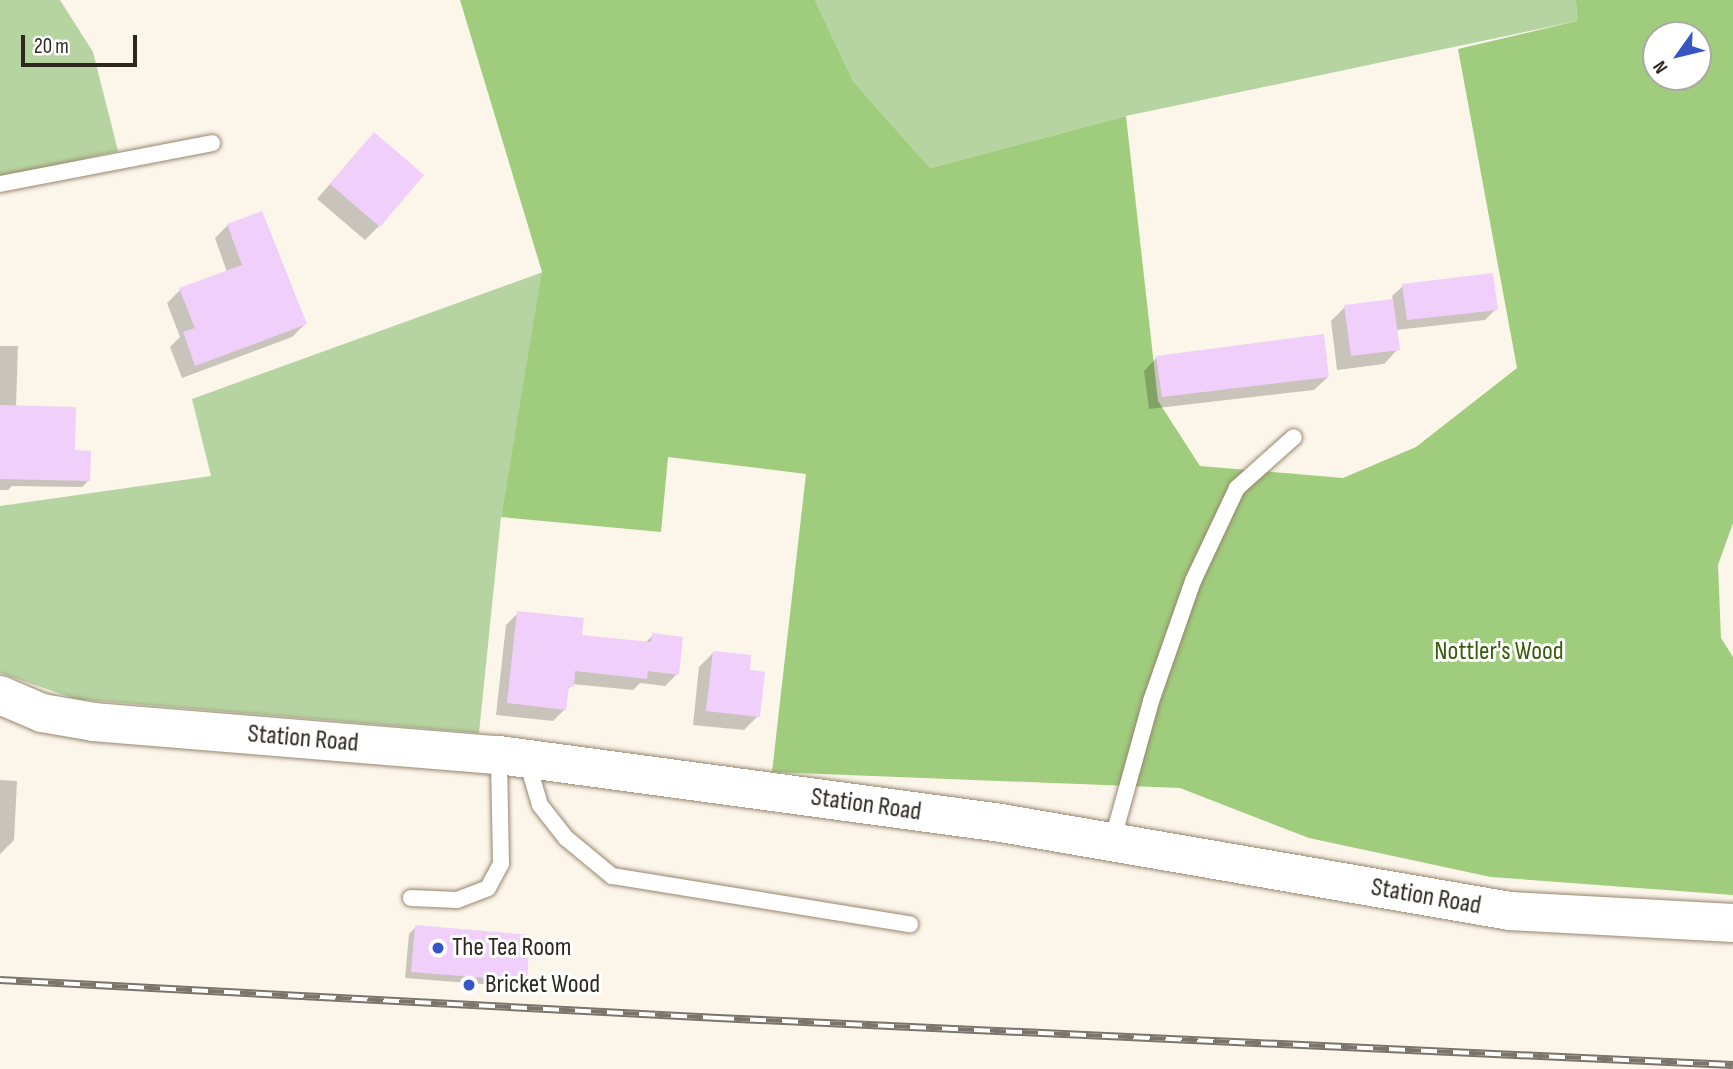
<!DOCTYPE html>
<style>
body{margin:0}
#map{position:relative;width:1733px;height:1069px;overflow:hidden;background:#fcf5ea;font-family:"Sofia Sans Condensed",sans-serif}
div>[style]{position:absolute}
[style*='--x']{left:calc(var(--x)*1px);top:calc(var(--y)*1px);width:calc(var(--w)*1px);rotate:calc(var(--a)*1deg)}
.green>*{inset:0;background:#b6d3a2}
.forest>*{inset:0;background:#a0cc7d}
.shadow>*{inset:0;background:#0003}
.building>*{inset:0;background:#f1cffb}
.roads{filter:drop-shadow(0 0 2px #96866e) drop-shadow(0 0 2px #96866e)}
.lane>*{height:16px;margin:-8px;padding:0 8px;transform-origin:8px;border-radius:8px;background:#fff}
.secondary>*{height:38px;margin:-19px;padding:0 19px;transform-origin:19px;border-radius:19px;background:#fff}
.rail>*{height:8px;margin-top:-4px;transform-origin:0;background:repeating-linear-gradient(90deg,#fff 0 16px,#7a746a 0 32px);box-sizing:border-box;border-block:2px solid #7a746a}
.dots>*{width:19px;height:19px;translate:-50% -50%;box-sizing:border-box;border:4px solid #fff;border-radius:50%}
span{translate:-50% -50%;white-space:nowrap;text-align:center;line-height:1.15;-webkit-text-stroke:6px #fff;paint-order:stroke}
.park-label{font-size:26px;color:#365c07}
.street-label{font-size:26px;color:#2d271d}
.poi-label{font-size:26px;color:#2d271d}
.left{translate:0 -50%;text-align:left}
.north{position:absolute;left:1642px;top:21px;width:70px;height:70px;box-sizing:border-box;background:#fff;border:2px solid #aba9a5;border-radius:50%;rotate:236deg;font-size:19px;font-weight:700;line-height:28px;text-align:center;color:#2d271d}
.north::after{content:'';display:block;margin:auto;width:24px;height:32px;background:#3656c7;clip-path:polygon(50% 0,100% 100%,50% 72%,0 100%)}
.scale{position:absolute;left:21px;top:35px;width:116px;height:32px;box-sizing:border-box;border:4px solid #2d271d;border-top:0;padding-left:9px;font-size:21px;line-height:24px;white-space:nowrap;color:#2d271d;-webkit-text-stroke:5px #fff;paint-order:stroke}
</style>
<div id="map">
<div class="green">
<i style="clip-path:polygon(0 0,60px 0,93px 52px,118px 151px,0 178px)"></i>
<i style="clip-path:polygon(815px 0,1576px 0,1577px 21px,1126px 116px,930px 168px,853px 81px)"></i>
<i style="clip-path:polygon(543px 272px,501px 517px,479px 733px,76px 699px,0 673px,0 506px,211px 476px,192px 399px)"></i>
</div>
<div class="forest">
<i style="clip-path:polygon(evenodd,460px 0,815px 0,853px 81px,930px 168px,1126px 116px,1158px 401px,1200px 466px,1343px 478px,1416px 447px,1517px 368px,1458px 49px,1577px 21px,1576px 0,1733px 0,1733px 523px,1718px 565px,1721px 638px,1733px 657px,1733px 895px,1491px 877px,1309px 838px,1180px 788px,772px 772px,806px 474px,668px 457px,661px 532px,501px 517px,542px 272px,460px 0,1656px 35px,1698px 35px,1698px 77px,1656px 77px,1656px 35px)"></i>
</div>
<div class="shadow">
<i style="clip-path:polygon(360px 149px,379px 226px,365px 240px,317px 199px)"></i>
<i style="clip-path:polygon(228px 225px,305px 324px,292px 337px,182px 378px,170px 347px,180px 337px,167px 303px,180px 290px,227px 272px,215px 238px)"></i>
<i style="clip-path:polygon(1403px 286px,1496px 309px,1485px 320px,1396px 330px,1398px 349px,1384px 364px,1337px 370px,1331px 321px,1345px 307px,1393px 300px,1392px 296px)"></i>
<i style="clip-path:polygon(0 346px,18px 346px,16px 407px,73px 452px,89px 480px,82px 487px,12px 486px,8px 490px,0 490px)"></i>
<i style="clip-path:polygon(1157px 357px,1328px 377px,1314px 390px,1149px 409px,1144px 371px)"></i>
<i style="clip-path:polygon(518px 613px,580px 637px,644px 644px,653px 635px,677px 674px,665px 686px,640px 683px,633px 690px,572px 684px,567px 691px,565px 709px,553px 721px,496px 715px,506px 625px)"></i>
<i style="clip-path:polygon(713px 653px,748px 672px,758px 716px,744px 730px,693px 725px,699px 667px)"></i>
<i style="clip-path:polygon(0 767px,0 780px,17px 781px,14px 840px,0 854px)"></i>
<i style="clip-path:polygon(416px 927px,525px 980px,518px 987px,405px 978px,409px 934px)"></i>
</div>
<div class="building">
<i style="clip-path:polygon(374px 132px,424px 175px,380px 227px,330px 184px)"></i>
<i style="clip-path:polygon(262px 211px,307px 324px,195px 366px,183px 332px,195px 328px,179px 288px,242px 265px,227px 224px)"></i>
<i style="clip-path:polygon(1493px 273px,1498px 310px,1407px 320px,1402px 284px)"></i>
<i style="clip-path:polygon(1393px 299px,1400px 350px,1351px 356px,1344px 305px)"></i>
<i style="clip-path:polygon(1324px 334px,1329px 377px,1162px 397px,1156px 356px)"></i>
<i style="clip-path:polygon(0 405px,76px 407px,75px 450px,91px 451px,90px 481px,0 479px)"></i>
<i style="clip-path:polygon(517px 611px,584px 618px,582px 635px,651px 642px,652px 633px,683px 637px,679px 675px,648px 671px,647px 679px,575px 671px,574px 687px,569px 686px,566px 710px,507px 703px)"></i>
<i style="clip-path:polygon(713px 651px,751px 655px,750px 670px,765px 672px,760px 717px,706px 711px)"></i>
<i style="clip-path:polygon(415px 925px,530px 935px,527px 981px,411px 972px)"></i>
</div>
<div class="roads">
<div class="lane">
<i style="--x:0;--y:184;--w:216;--a:-10.9"></i>
<i style="--x:527;--y:761;--w:46;--a:73.5"></i>
<i style="--x:540;--y:805;--w:42;--a:51.8"></i>
<i style="--x:566;--y:838;--w:60;--a:39.6"></i>
<i style="--x:612;--y:876;--w:302;--a:9.2"></i>
<i style="--x:1112;--y:842;--w:146;--a:-74.5"></i>
<i style="--x:1151;--y:701;--w:127;--a:-70.7"></i>
<i style="--x:1193;--y:581;--w:103;--a:-64.7"></i>
<i style="--x:1237;--y:488;--w:76;--a:-41.8"></i>
<i style="--x:411;--y:898;--w:46;--a:2.5"></i>
<i style="--x:457;--y:900;--w:33;--a:-21"></i>
<i style="--x:488;--y:888;--w:27;--a:-62"></i>
<i style="--x:501;--y:864;--w:109;--a:-91.1"></i>
</div>
<div class="secondary">
<i style="--x:0;--y:695;--w:46;--a:23.2"></i>
<i style="--x:42;--y:713;--w:53;--a:9.8"></i>
<i style="--x:94;--y:722;--w:406;--a:4.7"></i>
<i style="--x:499;--y:755;--w:507;--a:7.71"></i>
<i style="--x:1001;--y:823;--w:517;--a:9.81"></i>
<i style="--x:1510;--y:911;--w:223;--a:3.1"></i>
</div>
</div>
<div class="rail">
<i style="--x:0;--y:980;--w:719;--a:3.03"></i>
<i style="--x:718;--y:1018;--w:1016;--a:2.65"></i>
</div>
<div class="dots">
<i style="left:438px;top:948px;background:#3656c7"></i>
<i style="left:469px;top:985px;background:#3656c7"></i>
</div>
<div class="park-label">
<span style="left:1499px;top:652px">Nottler's Wood</span>
</div>
<div class="street-label">
<span style="left:303px;top:739px;rotate:5deg">Station Road</span>
<span style="left:866px;top:805px;rotate:8deg">Station Road</span>
<span style="left:1426px;top:897px;rotate:10deg">Station Road</span>
</div>
<div class="poi-label">
<span class="left" style="left:452px;top:948px">The Tea Room</span>
<span class="left" style="left:485px;top:985px">Bricket Wood</span>
</div>
<div class="north">N</div>
<div class="scale">20 m</div>
</div>
